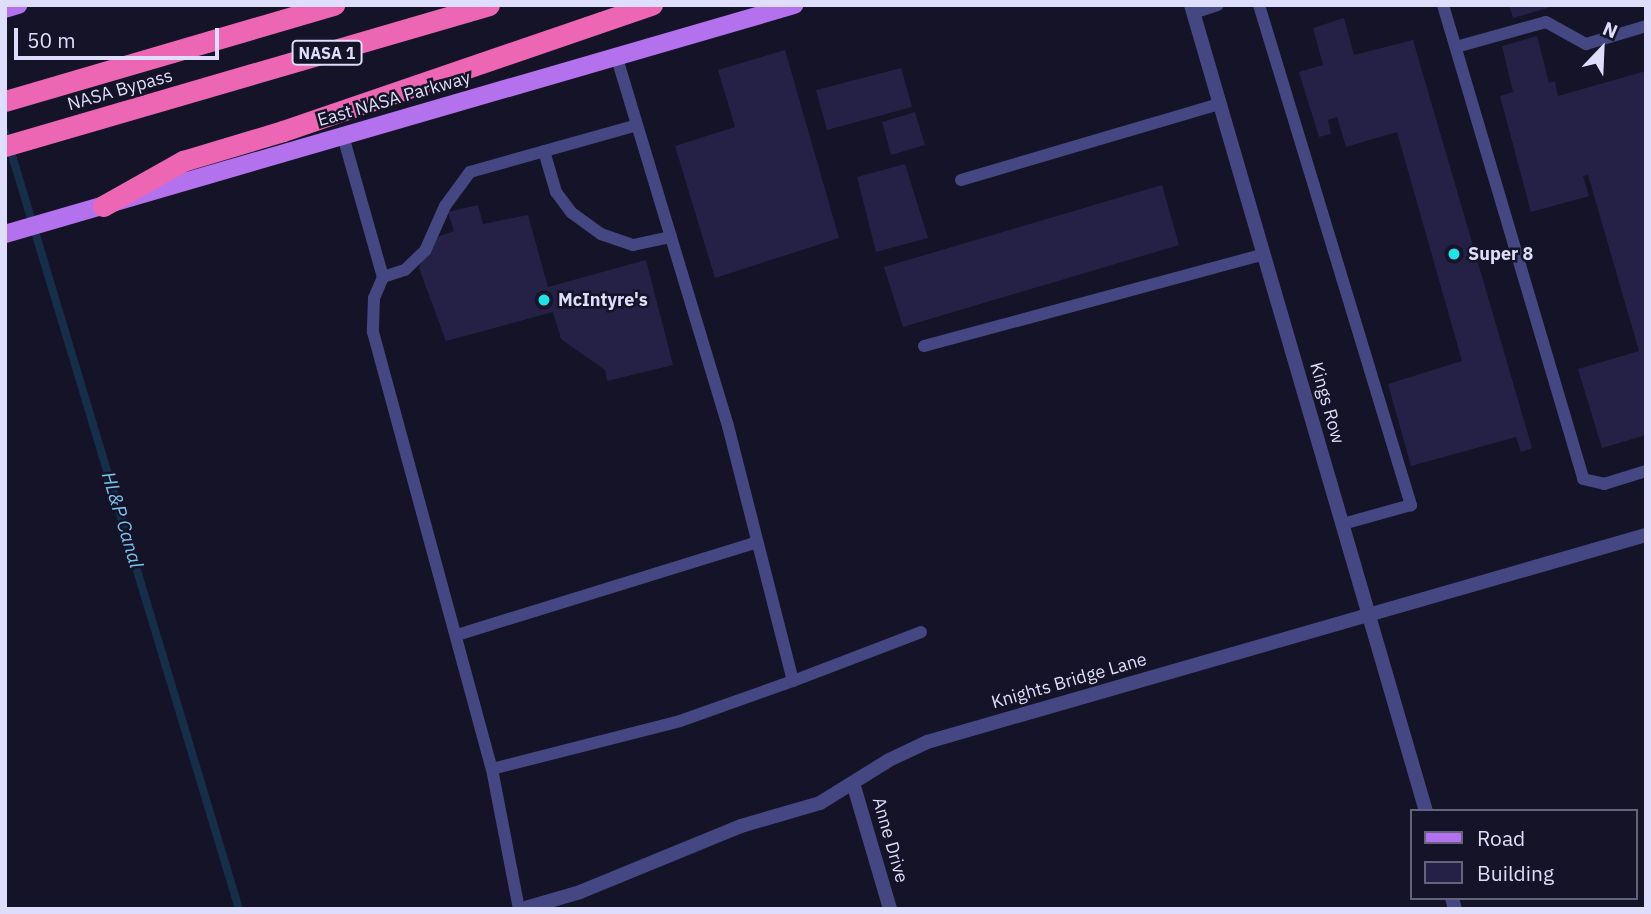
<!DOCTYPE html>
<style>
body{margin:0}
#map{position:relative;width:1651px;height:914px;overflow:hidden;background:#151327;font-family:"IBM Plex Sans",sans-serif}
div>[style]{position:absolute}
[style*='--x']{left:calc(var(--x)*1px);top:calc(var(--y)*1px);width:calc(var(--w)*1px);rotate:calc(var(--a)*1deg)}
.stream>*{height:8px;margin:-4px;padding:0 4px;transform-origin:4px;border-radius:4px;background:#152e49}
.building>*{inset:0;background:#252146}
.lane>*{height:12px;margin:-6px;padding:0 6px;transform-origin:6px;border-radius:6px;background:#444781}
.street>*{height:14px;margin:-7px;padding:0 7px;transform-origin:7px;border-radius:7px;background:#444781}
.primary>*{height:18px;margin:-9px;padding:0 9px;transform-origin:9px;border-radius:9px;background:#b371ee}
.highway>*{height:21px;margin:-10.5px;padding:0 10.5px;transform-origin:10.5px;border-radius:10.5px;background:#ed66b4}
.dots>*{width:19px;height:19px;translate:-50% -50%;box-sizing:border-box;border:4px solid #151327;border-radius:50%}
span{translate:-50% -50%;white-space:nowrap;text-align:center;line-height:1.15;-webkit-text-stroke:5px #151327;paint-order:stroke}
.shield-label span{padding:2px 5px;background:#151327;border:2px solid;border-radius:5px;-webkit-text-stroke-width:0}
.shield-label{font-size:16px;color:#deddfb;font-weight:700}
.street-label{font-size:18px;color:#deddfb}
.poi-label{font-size:18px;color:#deddfb;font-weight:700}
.left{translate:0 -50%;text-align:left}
.water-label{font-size:19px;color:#77c3ef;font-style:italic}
.frame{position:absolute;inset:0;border:7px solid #deddfb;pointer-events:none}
.legend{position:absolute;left:1410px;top:809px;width:228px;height:91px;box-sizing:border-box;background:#151327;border:2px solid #65647c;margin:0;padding:9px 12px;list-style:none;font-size:21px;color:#deddfb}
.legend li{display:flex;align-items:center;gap:14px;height:35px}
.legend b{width:35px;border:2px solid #65647c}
.north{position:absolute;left:1567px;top:14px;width:70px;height:70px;-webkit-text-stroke:5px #151327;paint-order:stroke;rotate:23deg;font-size:19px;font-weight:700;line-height:28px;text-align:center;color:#deddfb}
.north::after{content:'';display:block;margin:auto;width:24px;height:32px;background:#deddfb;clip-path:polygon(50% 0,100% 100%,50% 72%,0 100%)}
.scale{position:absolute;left:14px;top:28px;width:205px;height:32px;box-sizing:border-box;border:4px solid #deddfb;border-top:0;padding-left:9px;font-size:21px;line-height:24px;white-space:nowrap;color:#deddfb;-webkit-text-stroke:5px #151327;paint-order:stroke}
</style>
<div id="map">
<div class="stream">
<i style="--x:5;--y:132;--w:811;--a:73.24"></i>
</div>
<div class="building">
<i style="clip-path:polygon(1509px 5px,1553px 5px,1554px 6px,1513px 18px)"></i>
<i style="clip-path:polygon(1344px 18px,1354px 55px,1413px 40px,1532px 448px,1521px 452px,1516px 437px,1411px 466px,1388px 384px,1462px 361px,1397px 132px,1346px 147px,1337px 117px,1328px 120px,1331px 134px,1319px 137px,1299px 72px,1323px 65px,1313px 28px)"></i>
<i style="clip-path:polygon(1537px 36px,1549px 83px,1555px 81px,1558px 96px,1646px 71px,1646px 435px,1602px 448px,1578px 369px,1639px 351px,1588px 175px,1583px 176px,1589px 196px,1531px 212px,1500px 96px,1513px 92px,1502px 46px)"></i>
<i style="clip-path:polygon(785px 50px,839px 238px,715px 278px,675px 146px,735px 127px,718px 70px)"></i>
<i style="clip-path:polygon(901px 68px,912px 107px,827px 130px,816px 90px)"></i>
<i style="clip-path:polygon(915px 112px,925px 145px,891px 155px,882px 122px)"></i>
<i style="clip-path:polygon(905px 164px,928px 238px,876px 252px,857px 177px)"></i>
<i style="clip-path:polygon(1162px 185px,1179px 245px,903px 327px,884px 267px)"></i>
<i style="clip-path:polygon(478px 205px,483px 224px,528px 215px,548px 287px,646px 260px,673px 365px,607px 381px,605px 370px,561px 339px,553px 312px,446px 341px,419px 268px,431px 239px,454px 231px,448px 212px)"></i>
</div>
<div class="lane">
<i style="--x:1259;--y:5;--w:523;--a:73.09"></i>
<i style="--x:1411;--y:505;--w:71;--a:164.4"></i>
<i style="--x:1443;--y:5;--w:494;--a:73.5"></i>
<i style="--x:1583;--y:479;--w:22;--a:13"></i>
<i style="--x:1604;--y:484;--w:44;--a:-17.2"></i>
<i style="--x:1193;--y:13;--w:26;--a:-18"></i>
<i style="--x:1456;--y:47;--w:93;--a:-15.5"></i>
<i style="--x:1546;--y:22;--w:46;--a:28.8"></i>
<i style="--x:1586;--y:44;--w:63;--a:-16.7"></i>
<i style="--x:343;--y:136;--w:147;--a:74.2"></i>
<i style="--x:383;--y:277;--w:23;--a:-18"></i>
<i style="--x:405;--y:270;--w:28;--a:-44"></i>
<i style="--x:425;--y:251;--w:49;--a:-66"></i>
<i style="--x:445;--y:206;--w:42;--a:-53.7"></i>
<i style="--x:470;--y:172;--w:173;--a:-15.7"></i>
<i style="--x:544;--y:151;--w:43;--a:73.7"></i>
<i style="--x:556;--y:192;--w:26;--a:53"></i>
<i style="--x:572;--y:213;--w:36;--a:36"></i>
<i style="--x:601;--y:234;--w:34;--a:19"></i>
<i style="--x:633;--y:245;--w:39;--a:-12"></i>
<i style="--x:961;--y:180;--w:270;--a:-16.4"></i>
<i style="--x:383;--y:277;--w:23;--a:113"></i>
<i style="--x:374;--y:298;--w:34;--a:92"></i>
<i style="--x:373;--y:332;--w:453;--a:74.8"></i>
<i style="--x:492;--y:769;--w:194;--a:-14.3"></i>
<i style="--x:680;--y:721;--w:120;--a:-19.5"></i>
<i style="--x:793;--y:681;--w:263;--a:-104.3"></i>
<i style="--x:728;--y:426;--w:387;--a:-106.8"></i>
<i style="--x:924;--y:346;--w:352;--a:-15.1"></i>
<i style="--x:457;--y:635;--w:314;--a:-17.2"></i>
<i style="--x:793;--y:681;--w:137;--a:-20.9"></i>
<i style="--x:492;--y:769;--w:143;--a:79.1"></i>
</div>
<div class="street">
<i style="--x:1191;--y:5;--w:840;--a:73.75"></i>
<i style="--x:853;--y:783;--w:131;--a:73.6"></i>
<i style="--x:1452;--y:898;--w:11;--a:75"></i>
<i style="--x:522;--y:909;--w:60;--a:-16.3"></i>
<i style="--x:580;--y:892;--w:174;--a:-22.3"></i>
<i style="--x:741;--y:826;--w:82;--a:-16.2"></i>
<i style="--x:820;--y:803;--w:81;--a:-31.9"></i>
<i style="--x:889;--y:760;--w:42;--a:-25.3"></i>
<i style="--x:927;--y:742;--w:748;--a:-16.06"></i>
</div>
<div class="primary">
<i style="--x:5;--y:9;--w:14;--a:-17"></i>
<i style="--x:5;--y:234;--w:822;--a:-16.18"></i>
</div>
<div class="highway">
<i style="--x:5;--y:101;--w:343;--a:-16.3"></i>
<i style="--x:5;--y:146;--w:504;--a:-16.24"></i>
<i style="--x:103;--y:206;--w:92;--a:-29.4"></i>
<i style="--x:183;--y:161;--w:104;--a:-16.7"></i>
<i style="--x:283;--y:131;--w:390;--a:-18.9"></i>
</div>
<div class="dots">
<i style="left:1454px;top:254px;background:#1fe4e5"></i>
<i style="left:544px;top:300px;background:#1fe4e5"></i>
</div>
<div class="shield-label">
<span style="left:327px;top:53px">NASA 1</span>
</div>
<div class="street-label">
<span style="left:120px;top:90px;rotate:-16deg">NASA Bypass</span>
<span style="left:394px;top:99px;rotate:-16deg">East NASA Parkway</span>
<span style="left:1327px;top:403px;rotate:74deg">Kings Row</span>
<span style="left:1069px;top:681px;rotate:-16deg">Knights Bridge Lane</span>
<span style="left:890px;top:840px;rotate:74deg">Anne Drive</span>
</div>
<div class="poi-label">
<span class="left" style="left:1468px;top:254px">Super 8</span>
<span class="left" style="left:558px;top:300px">McIntyre's</span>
</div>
<div class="water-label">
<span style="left:122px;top:520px;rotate:73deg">HL&amp;P Canal</span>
</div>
<div class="frame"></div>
<ul class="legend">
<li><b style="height:9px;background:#b371ee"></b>Road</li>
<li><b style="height:19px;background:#252146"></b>Building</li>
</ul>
<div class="north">N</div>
<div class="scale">50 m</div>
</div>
